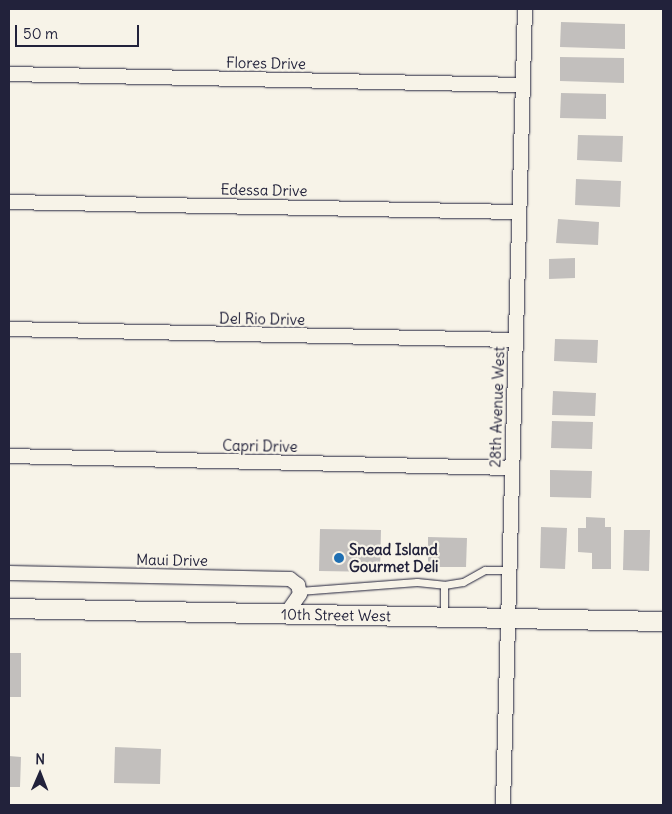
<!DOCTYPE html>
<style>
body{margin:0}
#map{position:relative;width:672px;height:814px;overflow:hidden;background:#f7f3e8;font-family:Delius,sans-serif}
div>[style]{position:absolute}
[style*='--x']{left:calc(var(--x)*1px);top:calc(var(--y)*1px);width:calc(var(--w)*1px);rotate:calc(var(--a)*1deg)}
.building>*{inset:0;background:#c2bfbd}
.roads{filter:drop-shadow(0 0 1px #22223b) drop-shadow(0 0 1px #22223b)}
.lane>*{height:7px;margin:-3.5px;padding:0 3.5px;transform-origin:3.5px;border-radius:3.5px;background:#f7f3e8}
.street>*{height:14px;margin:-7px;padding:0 7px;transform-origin:7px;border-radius:7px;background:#f7f3e8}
.secondary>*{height:19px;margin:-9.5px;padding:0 9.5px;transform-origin:9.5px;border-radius:9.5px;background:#f7f3e8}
.dots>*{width:14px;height:14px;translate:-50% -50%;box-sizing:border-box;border:2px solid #f7f3e8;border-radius:50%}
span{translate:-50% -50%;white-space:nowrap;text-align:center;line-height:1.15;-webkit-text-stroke:4.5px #f7f3e8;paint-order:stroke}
.street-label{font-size:15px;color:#22223b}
.poi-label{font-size:15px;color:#22223b;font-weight:700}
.left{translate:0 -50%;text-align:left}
.frame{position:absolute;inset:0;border:10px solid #22223b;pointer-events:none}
.north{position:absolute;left:15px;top:749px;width:50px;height:50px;-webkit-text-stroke:4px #f7f3e8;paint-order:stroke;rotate:1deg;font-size:14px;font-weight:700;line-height:20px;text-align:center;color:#22223b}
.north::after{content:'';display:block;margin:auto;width:18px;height:22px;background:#22223b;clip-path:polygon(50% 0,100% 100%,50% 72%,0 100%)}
.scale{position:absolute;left:15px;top:25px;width:124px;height:22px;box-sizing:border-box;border:2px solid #22223b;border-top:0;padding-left:6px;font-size:15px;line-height:18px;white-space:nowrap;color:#22223b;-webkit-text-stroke:4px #f7f3e8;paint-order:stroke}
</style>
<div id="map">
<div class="building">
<i style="clip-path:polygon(561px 22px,625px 24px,625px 49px,560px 47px)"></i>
<i style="clip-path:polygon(560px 57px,624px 58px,624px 83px,560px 81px)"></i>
<i style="clip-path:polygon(561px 93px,606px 94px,606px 119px,560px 118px)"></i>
<i style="clip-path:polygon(578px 135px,623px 136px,622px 162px,577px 160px)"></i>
<i style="clip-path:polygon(576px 179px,621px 181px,620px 207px,575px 205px)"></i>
<i style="clip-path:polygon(558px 219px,599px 222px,598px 245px,556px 243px)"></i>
<i style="clip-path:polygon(575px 258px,575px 278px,549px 279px,549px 259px)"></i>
<i style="clip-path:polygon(555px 339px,598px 340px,597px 363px,554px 361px)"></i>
<i style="clip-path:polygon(553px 391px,596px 393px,595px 416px,552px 415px)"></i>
<i style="clip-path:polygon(552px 421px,593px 422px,592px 449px,551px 448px)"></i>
<i style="clip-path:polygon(550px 470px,592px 471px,591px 498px,550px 497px)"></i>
<i style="clip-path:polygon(586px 517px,605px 518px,605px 527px,611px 527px,611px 569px,592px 569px,592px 553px,578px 552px,578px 528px,586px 528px)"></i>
<i style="clip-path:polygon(541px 527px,567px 528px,565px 569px,540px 568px)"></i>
<i style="clip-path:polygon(320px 529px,381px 530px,380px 572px,319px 571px)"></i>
<i style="clip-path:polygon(624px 530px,650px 530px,649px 571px,623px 570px)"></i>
<i style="clip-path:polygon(428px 537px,467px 538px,466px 567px,428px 567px)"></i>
<i style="clip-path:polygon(9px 653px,21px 653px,21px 697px,9px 697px)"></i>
<i style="clip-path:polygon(115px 747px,161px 749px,160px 784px,114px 783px)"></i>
<i style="clip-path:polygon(9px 756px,21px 757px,20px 787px,9px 787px)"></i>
</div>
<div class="roads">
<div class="lane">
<i style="--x:299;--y:591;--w:118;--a:-4.4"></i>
<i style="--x:417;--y:582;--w:27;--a:6"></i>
<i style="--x:444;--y:616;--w:31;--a:-90"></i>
<i style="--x:444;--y:585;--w:19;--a:-9"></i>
<i style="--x:463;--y:582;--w:25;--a:-29"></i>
<i style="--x:485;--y:570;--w:23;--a:0"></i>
</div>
<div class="street">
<i style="--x:9;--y:74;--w:513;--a:1.23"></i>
<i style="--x:9;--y:202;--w:509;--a:1.13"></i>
<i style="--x:9;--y:329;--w:506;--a:1.25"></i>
<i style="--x:9;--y:456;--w:502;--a:1.37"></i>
<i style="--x:9;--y:573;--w:281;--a:1.2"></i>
<i style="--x:290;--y:579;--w:10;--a:37"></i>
<i style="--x:298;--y:585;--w:9;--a:77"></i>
<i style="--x:300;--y:594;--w:24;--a:125"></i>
<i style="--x:503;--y:805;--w:796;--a:-88.42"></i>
</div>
<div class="secondary">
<i style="--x:9;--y:608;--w:654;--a:1.14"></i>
</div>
</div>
<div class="dots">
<i style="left:339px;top:558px;background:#1f6fb2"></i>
</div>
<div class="street-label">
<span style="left:266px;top:63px;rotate:1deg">Flores Drive</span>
<span style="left:264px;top:190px;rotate:1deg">Edessa Drive</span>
<span style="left:262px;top:319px;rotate:1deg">Del Rio Drive</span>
<span style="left:497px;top:407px;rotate:-88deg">28th Avenue West</span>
<span style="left:260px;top:446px;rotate:1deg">Capri Drive</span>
<span style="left:172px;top:560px;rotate:1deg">Maui Drive</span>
<span style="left:336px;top:615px;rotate:1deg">10th Street West</span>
</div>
<div class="poi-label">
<span class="left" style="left:349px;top:558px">Snead Island<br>Gourmet Deli</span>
</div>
<div class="frame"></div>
<div class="north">N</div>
<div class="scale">50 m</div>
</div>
